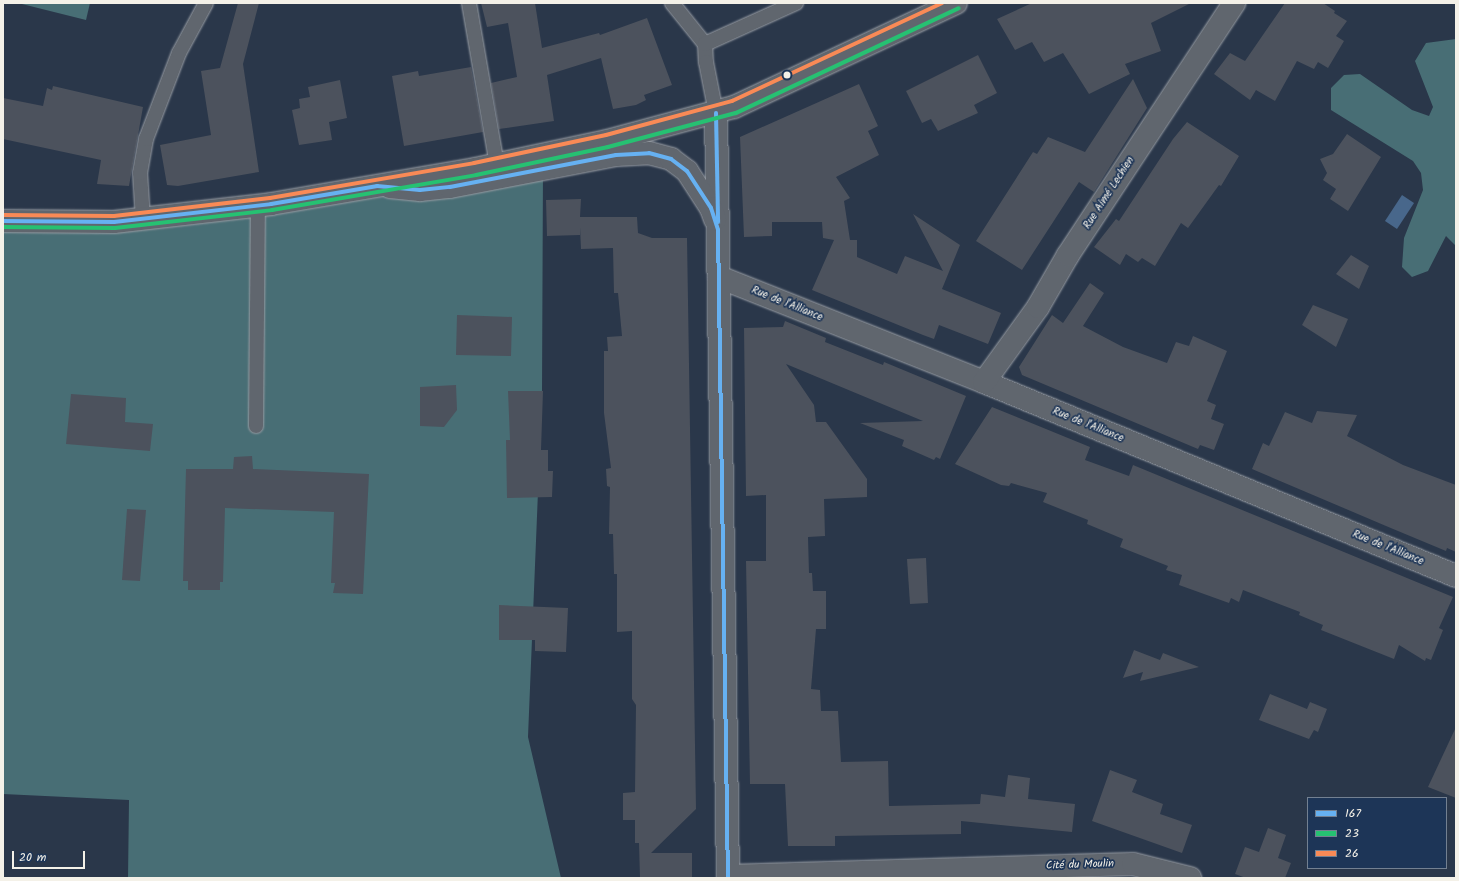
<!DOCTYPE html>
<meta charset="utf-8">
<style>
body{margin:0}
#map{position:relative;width:1459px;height:881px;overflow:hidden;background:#2a374a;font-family:Kalam,sans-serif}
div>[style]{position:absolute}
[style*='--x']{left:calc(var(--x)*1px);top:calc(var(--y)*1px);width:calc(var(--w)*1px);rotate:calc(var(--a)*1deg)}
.green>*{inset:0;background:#486e75}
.water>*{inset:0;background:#48678b}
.building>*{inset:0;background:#4c525d}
.roads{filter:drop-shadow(0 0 1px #979ca3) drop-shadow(0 0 1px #979ca3)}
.lane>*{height:14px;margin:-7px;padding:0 7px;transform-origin:7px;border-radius:7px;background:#60666e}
.street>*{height:22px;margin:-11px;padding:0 11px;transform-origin:11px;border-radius:11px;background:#60666e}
.secondary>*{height:22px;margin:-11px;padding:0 11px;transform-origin:11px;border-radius:11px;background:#60666e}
.primary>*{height:22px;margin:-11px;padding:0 11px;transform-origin:11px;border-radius:11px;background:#60666e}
.bus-1>*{height:4px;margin:-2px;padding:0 2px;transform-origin:2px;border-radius:2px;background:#66b1f2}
.bus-2>*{height:4px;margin:-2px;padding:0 2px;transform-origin:2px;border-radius:2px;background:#26c172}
.bus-3>*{height:4px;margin:-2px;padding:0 2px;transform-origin:2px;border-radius:2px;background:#f98a56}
.dots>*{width:11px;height:11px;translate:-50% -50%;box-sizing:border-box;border:2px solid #1d3557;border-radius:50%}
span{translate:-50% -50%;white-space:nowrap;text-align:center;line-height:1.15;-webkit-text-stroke:3.5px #1d3557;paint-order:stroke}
.street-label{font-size:11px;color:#f4f1e8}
.frame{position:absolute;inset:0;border:4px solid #f4f1e8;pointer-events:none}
.legend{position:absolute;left:1307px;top:797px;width:140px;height:72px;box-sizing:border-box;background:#1d3557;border:1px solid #738091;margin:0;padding:5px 7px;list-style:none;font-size:12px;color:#f4f1e8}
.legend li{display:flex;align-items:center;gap:8px;height:20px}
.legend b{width:20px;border:1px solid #738091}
.scale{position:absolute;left:12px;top:851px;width:73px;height:18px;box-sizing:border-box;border:2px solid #f4f1e8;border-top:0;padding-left:5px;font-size:12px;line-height:14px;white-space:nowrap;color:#f4f1e8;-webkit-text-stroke:3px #1d3557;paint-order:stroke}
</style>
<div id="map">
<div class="green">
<i style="clip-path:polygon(18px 3px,90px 3px,86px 20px)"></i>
<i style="clip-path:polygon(1456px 39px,1456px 246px,1446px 236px,1428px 271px,1412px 277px,1402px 267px,1404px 238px,1423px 190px,1421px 173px,1413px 161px,1331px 110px,1331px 88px,1344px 75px,1360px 74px,1412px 110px,1429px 116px,1433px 107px,1415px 61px,1426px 43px)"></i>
<i style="clip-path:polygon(543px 169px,542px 394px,528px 737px,561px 878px,128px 878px,129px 800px,3px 794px,3px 221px,52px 223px)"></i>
</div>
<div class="water">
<i style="clip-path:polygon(1402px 195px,1414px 203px,1397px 229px,1385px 221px)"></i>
</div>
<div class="building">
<i style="clip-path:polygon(238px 3px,259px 3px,243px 64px,259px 172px,178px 186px,167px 185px,160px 145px,211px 135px,201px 71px,220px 68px)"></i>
<i style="clip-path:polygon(481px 3px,535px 3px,542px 48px,599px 33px,600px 35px,647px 18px,672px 85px,644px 95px,646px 100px,636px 105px,613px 109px,601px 58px,547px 75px,554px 121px,499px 129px,491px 83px,517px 77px,508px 23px,487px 27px)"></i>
<i style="clip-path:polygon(1032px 3px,1191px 3px,1151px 23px,1161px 51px,1125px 64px,1130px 74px,1089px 94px,1063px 53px,1044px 62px,1032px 42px,1015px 50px,997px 19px)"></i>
<i style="clip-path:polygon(1285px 3px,1323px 3px,1335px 11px,1334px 13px,1347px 21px,1336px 36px,1344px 41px,1328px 68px,1318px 62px,1314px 69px,1297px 61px,1275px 101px,1256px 90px,1250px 100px,1214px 74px,1230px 53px,1245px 61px)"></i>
<i style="clip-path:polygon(978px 55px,997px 93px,974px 105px,978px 113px,938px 131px,931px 119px,922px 123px,906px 91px)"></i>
<i style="clip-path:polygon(471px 67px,483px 132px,404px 146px,392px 76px,418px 71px,419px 76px)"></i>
<i style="clip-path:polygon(1133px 79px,1147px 108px,1094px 192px,1079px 182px,1022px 270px,976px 241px,1033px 152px,1037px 154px,1048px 137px,1085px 152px)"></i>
<i style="clip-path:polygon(340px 80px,347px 118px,329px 122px,332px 140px,299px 145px,292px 110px,300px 108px,299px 99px,310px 97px,308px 87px)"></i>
<i style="clip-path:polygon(859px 84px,878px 126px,868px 131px,879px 155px,836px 177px,850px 198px,844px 201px,850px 240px,857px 240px,857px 257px,897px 274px,905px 256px,943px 271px,913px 214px,960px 245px,942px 289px,1001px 313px,988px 344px,939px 325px,934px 339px,923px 335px,812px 290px,834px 240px,823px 238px,822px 222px,772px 222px,772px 236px,744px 237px,740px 137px)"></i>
<i style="clip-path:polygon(53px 86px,143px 107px,129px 186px,97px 184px,101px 160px,3px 139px,3px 98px,43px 106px,47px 88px,52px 90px)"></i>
<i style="clip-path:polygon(1187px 122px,1239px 156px,1221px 186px,1219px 185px,1188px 228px,1181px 223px,1155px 266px,1142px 258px,1138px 262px,1126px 254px,1120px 265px,1094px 247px,1116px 219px,1119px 221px,1173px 139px)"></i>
<i style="clip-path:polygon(1347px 134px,1381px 157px,1348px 211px,1330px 199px,1336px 189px,1323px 180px,1327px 173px,1320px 159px,1333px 154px)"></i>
<i style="clip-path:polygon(581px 199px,580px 217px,637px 217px,638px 233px,652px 238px,687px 238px,696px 809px,651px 853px,692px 853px,692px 878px,640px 878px,639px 843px,635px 843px,635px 820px,623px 820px,623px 793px,635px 792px,636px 705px,632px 699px,632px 631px,617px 632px,617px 574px,614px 574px,613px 534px,609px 534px,610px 487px,607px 486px,606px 469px,611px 468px,604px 413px,604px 351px,608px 351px,607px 337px,622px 336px,618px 293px,614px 293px,613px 248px,581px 249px,580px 227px,580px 235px,547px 236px,546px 200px)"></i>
<i style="clip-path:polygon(1351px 255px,1369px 266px,1359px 289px,1336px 274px)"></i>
<i style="clip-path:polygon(1090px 283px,1104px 293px,1083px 326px,1123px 347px,1167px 363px,1176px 342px,1189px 346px,1193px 336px,1227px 351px,1207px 401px,1216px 405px,1211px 419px,1224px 424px,1214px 450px,1200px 445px,1198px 449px,1022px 375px,1019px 367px,1052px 315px,1063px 323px)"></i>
<i style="clip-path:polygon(1313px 305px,1348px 319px,1336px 347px,1302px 325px)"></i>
<i style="clip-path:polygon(457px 315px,512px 317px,511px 356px,456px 355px)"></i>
<i style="clip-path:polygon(785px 321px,826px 338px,825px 342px,883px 365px,884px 362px,966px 396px,940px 459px,936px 457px,934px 460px,902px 446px,904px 440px,860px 423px,923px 421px,786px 364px,814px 405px,816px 422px,826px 422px,867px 479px,867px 497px,824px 499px,825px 536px,808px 537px,809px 573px,812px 573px,813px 591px,826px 591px,826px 629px,816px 629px,811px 689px,820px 690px,821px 711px,838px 711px,841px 762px,888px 761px,889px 806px,980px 804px,981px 794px,1005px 797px,1008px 775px,1030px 778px,1028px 799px,1075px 804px,1072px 832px,961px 821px,961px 834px,835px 836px,835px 846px,788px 846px,785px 784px,750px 784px,746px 561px,766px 561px,766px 495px,746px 496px,744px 328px,783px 327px)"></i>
<i style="clip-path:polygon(456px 385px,457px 410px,444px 427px,420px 426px,420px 387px)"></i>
<i style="clip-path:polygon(508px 391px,543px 391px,541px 450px,548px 450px,548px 471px,553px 471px,552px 497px,507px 498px,506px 440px,510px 440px)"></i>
<i style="clip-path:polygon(71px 394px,126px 398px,125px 422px,153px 424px,150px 451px,66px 444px)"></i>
<i style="clip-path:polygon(992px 407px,1090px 447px,1085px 460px,1129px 476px,1133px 465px,1453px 597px,1439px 628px,1443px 630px,1431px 660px,1426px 658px,1425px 661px,1399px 645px,1394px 659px,1321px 630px,1323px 625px,1299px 615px,1300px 612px,1243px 590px,1239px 602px,1231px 598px,1229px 603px,1179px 585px,1182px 575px,1166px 570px,1168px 566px,1120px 547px,1123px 539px,1087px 524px,1088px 520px,1043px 502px,1047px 493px,1011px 483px,1009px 486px,1001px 485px,955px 464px)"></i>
<i style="clip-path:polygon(1317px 411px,1357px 415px,1347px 436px,1403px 465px,1456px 485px,1456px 552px,1447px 548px,1446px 551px,1386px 526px,1252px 469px,1263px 443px,1269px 446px,1285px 412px,1312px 423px)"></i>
<i style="clip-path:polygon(252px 456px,253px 469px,369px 474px,363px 594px,333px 593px,335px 583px,331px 583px,334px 512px,225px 508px,223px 582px,220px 582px,220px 590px,188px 590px,188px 581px,183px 581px,186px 469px,233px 469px,234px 457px)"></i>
<i style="clip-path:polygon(127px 509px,146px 510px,140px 581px,122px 580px)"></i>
<i style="clip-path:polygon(926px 558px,928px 603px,910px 604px,907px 559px)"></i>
<i style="clip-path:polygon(499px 605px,568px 608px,566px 652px,535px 651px,535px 640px,499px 640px)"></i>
<i style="clip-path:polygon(1134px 650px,1160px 660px,1163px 653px,1199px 667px,1140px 681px,1143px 672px,1123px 678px)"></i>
<i style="clip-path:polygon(1270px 694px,1307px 709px,1310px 702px,1327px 709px,1318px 732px,1314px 730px,1309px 739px,1259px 720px)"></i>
<i style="clip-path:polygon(1456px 727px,1456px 798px,1428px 787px)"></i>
<i style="clip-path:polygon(1110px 770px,1137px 780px,1132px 792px,1163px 804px,1160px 814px,1192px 825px,1182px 853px,1092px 821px)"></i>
<i style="clip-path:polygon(1268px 828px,1286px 835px,1278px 858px,1291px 863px,1285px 878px,1246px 878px,1235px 874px,1245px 847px,1259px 852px)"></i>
</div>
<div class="roads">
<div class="lane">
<i style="--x:469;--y:3;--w:164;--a:80.2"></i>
<i style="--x:672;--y:3;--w:53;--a:51.2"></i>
<i style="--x:705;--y:44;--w:18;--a:87"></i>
<i style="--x:706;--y:62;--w:52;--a:78.9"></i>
<i style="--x:705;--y:44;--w:100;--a:-24.3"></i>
<i style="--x:143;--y:219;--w:46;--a:-93.7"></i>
<i style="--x:140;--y:173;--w:35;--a:-80"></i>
<i style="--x:146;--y:139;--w:92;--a:-69"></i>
<i style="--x:179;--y:53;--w:57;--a:-61.6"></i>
<i style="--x:256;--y:426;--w:220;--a:-89.5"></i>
</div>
<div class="street">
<i style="--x:719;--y:277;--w:285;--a:21.6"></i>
<i style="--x:984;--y:382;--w:510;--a:22.34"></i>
<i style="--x:984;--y:382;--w:92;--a:-54.2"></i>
<i style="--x:1038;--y:307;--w:60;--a:-60"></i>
<i style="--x:1068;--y:255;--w:302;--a:-56.6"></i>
<i style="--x:728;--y:876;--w:405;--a:-1.7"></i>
<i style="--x:1133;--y:864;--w:59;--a:13.8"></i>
</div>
<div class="secondary">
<i style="--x:716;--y:113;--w:765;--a:89.1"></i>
<i style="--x:390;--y:187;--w:30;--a:6"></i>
<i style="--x:420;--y:190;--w:30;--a:-6"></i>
<i style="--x:450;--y:187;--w:169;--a:-10.9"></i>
<i style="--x:616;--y:155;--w:33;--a:-3"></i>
<i style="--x:649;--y:153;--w:23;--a:15"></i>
<i style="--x:671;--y:159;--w:20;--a:37"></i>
<i style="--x:687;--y:171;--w:44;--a:57"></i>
<i style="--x:711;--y:208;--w:12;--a:70"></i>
</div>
<div class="primary">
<i style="--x:3;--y:221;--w:111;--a:0.5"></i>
<i style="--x:114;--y:222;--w:158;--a:-6.5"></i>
<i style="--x:271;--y:204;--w:207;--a:-9.7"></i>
<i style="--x:475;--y:169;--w:135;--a:-12"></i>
<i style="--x:607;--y:141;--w:131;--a:-15"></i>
<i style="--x:734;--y:107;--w:245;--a:-25.1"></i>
</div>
</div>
<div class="bus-1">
<i style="--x:716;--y:113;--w:109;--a:88.9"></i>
<i style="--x:3;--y:221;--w:111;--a:0.5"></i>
<i style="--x:114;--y:222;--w:158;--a:-6.5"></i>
<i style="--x:271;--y:204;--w:108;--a:-9.6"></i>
<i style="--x:377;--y:186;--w:43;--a:5.3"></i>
<i style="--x:420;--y:190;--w:30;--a:-6"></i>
<i style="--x:450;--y:187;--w:169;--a:-10.9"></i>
<i style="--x:616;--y:155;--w:33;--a:-3"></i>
<i style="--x:649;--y:153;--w:23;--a:15"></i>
<i style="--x:671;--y:159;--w:20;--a:37"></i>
<i style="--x:687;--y:171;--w:44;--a:57"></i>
<i style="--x:711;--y:208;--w:23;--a:72"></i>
<i style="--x:718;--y:230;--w:648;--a:89.12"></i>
</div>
<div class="bus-2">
<i style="--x:3;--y:227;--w:112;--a:0.5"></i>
<i style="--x:115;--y:228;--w:158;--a:-6.5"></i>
<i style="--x:272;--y:210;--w:207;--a:-9.7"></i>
<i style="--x:476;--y:175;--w:135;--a:-12"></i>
<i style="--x:608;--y:147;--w:132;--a:-14.9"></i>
<i style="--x:736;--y:113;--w:246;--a:-25.2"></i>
</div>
<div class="bus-3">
<i style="--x:3;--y:215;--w:111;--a:0.5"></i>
<i style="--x:114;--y:216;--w:157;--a:-6.6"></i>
<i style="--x:270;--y:198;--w:207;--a:-9.7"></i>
<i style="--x:474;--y:163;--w:135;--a:-12"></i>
<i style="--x:606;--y:135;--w:131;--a:-15.1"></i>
<i style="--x:732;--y:101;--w:232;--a:-25"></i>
</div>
<div class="dots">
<i style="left:787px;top:75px;background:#f4f1e8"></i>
</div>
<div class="street-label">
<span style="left:1109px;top:193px;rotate:-57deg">Rue Aimé Lechien</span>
<span style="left:787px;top:304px;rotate:22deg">Rue de l'Alliance</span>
<span style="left:1088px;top:425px;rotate:22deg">Rue de l'Alliance</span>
<span style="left:1388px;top:548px;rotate:22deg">Rue de l'Alliance</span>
<span style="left:1080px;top:865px;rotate:-2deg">Cité du Moulin</span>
</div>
<div class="frame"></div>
<ul class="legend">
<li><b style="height:5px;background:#66b1f2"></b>167</li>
<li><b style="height:5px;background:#26c172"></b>23</li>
<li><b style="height:5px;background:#f98a56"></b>26</li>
</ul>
<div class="scale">20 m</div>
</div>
